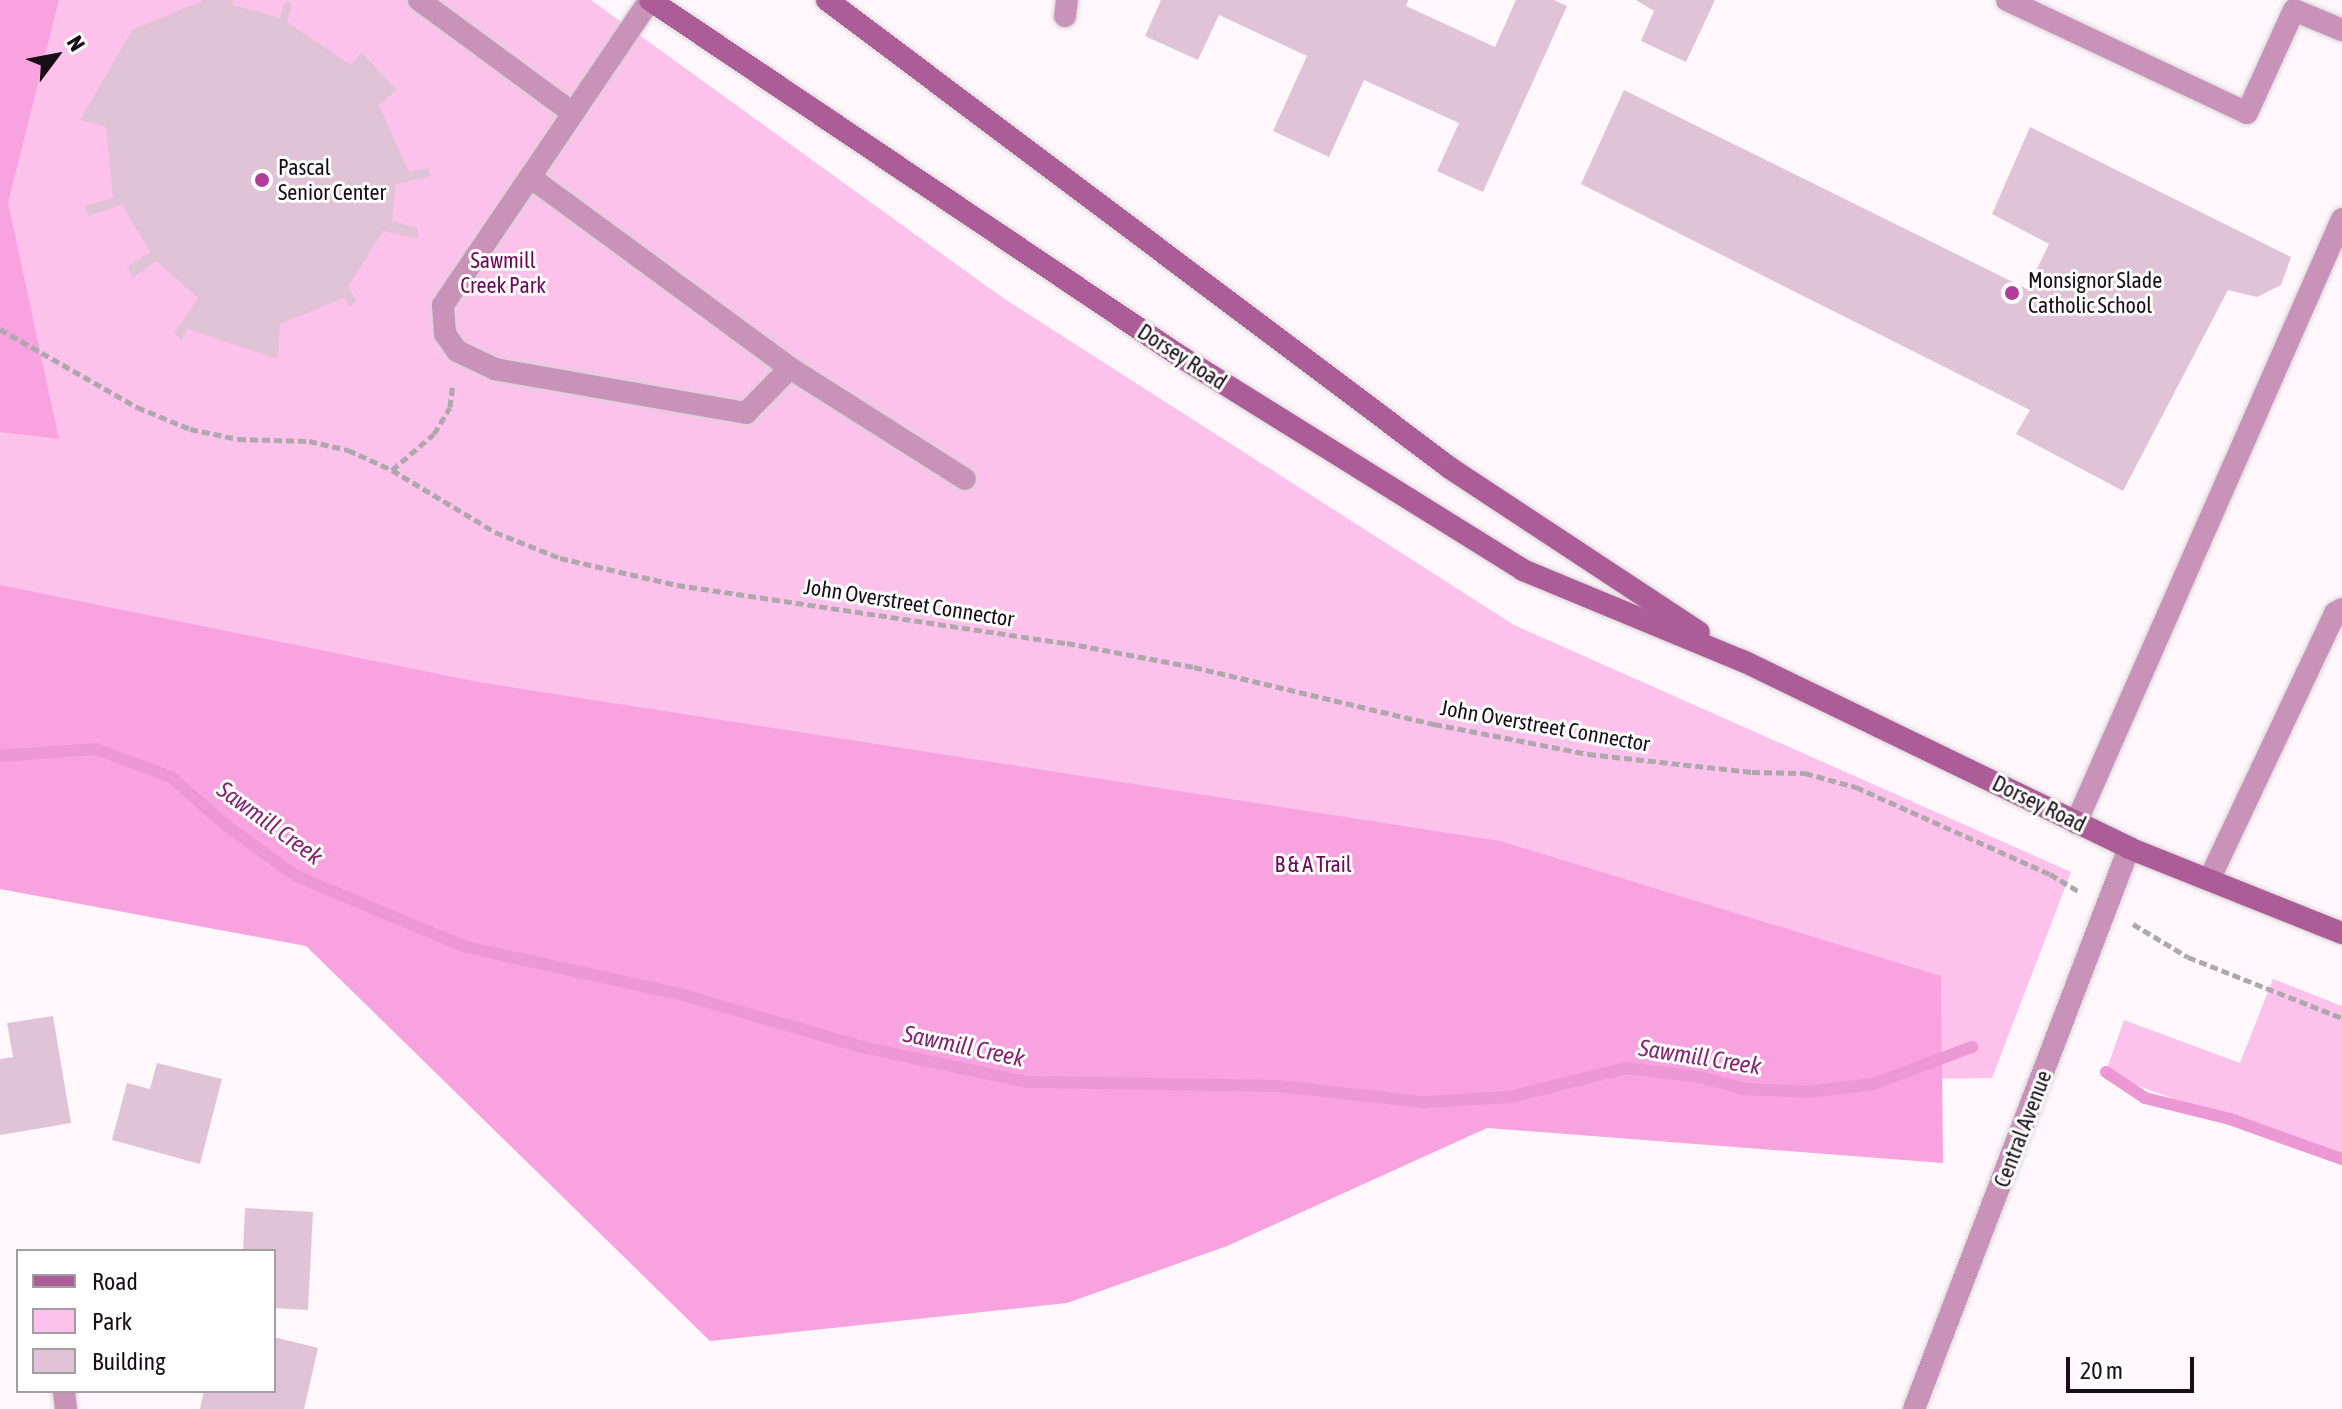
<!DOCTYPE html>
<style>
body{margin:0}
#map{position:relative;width:2342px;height:1409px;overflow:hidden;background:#fef8fc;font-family:"Asap Condensed",sans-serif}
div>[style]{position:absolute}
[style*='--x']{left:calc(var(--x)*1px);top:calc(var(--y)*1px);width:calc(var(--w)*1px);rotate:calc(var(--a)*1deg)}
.green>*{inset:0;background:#fdc2ec}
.forest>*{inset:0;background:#f8a3e0}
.stream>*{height:12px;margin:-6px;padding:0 6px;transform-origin:6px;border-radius:6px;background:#ec98d5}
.building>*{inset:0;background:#e1c3d7}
.path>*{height:5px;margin-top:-2.5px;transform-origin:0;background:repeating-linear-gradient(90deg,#aea7ac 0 8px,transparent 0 12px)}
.roads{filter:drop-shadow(0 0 2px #d9d3d7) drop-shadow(0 0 2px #d9d3d7)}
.service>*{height:22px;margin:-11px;padding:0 11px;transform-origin:11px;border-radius:11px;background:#c992b9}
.minor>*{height:22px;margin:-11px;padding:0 11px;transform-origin:11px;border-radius:11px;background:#c992b9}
.secondary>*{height:22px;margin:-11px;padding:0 11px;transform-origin:11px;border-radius:11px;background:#ac5d98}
.dots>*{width:22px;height:22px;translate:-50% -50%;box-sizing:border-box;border:4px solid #fff;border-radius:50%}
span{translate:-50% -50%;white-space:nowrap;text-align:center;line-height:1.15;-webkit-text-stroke:6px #fff;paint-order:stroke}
.poi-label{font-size:22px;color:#180e15}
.left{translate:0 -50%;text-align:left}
.park-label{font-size:22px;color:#6e065c}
.street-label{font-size:22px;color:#180e15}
.water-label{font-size:24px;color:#862572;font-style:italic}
.legend{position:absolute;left:16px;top:1249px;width:260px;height:144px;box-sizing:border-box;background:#fff;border:2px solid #a39fa1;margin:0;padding:10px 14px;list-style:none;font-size:24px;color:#180e15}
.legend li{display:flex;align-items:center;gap:16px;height:40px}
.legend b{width:40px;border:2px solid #a39fa1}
.north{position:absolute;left:16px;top:16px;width:80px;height:80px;-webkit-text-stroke:6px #fff;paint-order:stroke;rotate:58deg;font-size:22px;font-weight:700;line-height:32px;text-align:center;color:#180e15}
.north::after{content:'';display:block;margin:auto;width:28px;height:36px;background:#180e15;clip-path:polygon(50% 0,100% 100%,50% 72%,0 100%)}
.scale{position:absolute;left:2066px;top:1357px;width:128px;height:36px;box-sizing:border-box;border:4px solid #180e15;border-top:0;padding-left:10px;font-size:24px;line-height:28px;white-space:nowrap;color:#180e15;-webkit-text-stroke:6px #fff;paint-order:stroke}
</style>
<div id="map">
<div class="green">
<i style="clip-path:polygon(0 0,591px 0,1003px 298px,1514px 625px,2071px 872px,1992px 1078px,1585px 1083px,0 746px)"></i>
<i style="clip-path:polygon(2273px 979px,2342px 1006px,2342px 1159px,2105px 1074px,2124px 1020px,2240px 1063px)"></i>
</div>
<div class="forest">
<i style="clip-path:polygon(0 0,59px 0,8px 203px,59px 439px,0 432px)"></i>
<i style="clip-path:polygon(0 585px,478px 682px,1500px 841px,1941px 976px,1943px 1163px,1487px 1128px,1227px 1246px,1067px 1303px,710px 1341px,306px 946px,0 889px)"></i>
</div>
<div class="stream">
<i style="--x:0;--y:756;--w:96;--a:-4.2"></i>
<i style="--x:96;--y:749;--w:80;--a:20.5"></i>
<i style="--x:171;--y:777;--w:74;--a:41.2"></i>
<i style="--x:227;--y:826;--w:85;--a:35.9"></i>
<i style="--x:296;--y:876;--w:184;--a:22.7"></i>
<i style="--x:466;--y:947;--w:219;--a:12.4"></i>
<i style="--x:680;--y:994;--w:194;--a:16.2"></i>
<i style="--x:866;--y:1048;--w:166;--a:11.9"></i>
<i style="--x:1028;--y:1082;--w:250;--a:0.9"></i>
<i style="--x:1278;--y:1086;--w:147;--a:6.3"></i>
<i style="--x:1424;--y:1102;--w:86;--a:-3.3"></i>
<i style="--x:1510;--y:1097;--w:120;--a:-14"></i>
<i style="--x:1626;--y:1068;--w:75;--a:6.9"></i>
<i style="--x:1700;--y:1077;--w:46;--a:15.3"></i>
<i style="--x:1744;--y:1089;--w:64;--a:2.7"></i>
<i style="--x:1808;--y:1092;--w:65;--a:-7"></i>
<i style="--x:1873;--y:1084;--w:106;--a:-20.5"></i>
<i style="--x:2106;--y:1072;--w:47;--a:33.7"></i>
<i style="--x:2145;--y:1098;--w:88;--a:13.9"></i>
<i style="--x:2230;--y:1119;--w:119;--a:19.7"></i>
</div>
<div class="building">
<i style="clip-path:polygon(204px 0,232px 0,233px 5px,280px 18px,285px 1px,292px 4px,287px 22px,351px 65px,361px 52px,397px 90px,379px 105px,409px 172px,429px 168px,430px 176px,396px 184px,392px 221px,418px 228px,418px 239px,383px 231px,348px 287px,357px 301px,349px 307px,344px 298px,280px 324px,278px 359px,188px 329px,182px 340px,174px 334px,198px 298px,156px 261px,133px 278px,127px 267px,150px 252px,122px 205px,88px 216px,84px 206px,113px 198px,106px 127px,80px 120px,132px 30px)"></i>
<i style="clip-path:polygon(1161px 0,1408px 0,1406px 6px,1495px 47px,1516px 0,1554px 0,1567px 6px,1483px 192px,1437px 171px,1459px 123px,1364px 80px,1329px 157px,1273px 131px,1307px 56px,1219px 15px,1198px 60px,1145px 36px)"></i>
<i style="clip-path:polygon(1636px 0,1715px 0,1686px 62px,1641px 41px,1654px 11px)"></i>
<i style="clip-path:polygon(1624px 90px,2027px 289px,2049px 244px,1992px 214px,2030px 127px,2291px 257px,2281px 285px,2257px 297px,2228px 290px,2123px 491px,2016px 434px,2030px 410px,1581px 184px)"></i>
<i style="clip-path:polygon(53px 1016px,71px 1123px,0 1135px,0 1059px,13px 1057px,7px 1023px)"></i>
<i style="clip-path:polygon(157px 1063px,222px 1079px,200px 1164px,112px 1140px,127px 1083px,150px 1089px)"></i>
<i style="clip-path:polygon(245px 1208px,313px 1212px,308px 1310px,274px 1308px,274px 1251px,243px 1251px)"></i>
<i style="clip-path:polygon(274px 1337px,318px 1348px,304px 1409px,200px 1409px,204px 1391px,274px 1391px)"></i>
</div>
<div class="path">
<i style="--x:0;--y:329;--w:158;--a:29.7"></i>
<i style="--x:137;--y:407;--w:57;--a:22.5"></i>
<i style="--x:190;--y:429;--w:49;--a:11.8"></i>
<i style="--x:238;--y:439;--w:71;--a:1.6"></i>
<i style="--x:309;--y:441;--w:40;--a:13"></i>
<i style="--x:348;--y:450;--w:48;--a:24.4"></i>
<i style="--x:392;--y:470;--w:120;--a:31"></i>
<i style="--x:495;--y:532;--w:70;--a:21.8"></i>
<i style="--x:560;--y:558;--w:120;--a:13"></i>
<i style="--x:677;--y:585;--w:394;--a:8.5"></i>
<i style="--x:1067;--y:643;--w:129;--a:10.7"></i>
<i style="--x:1194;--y:667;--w:247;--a:13.4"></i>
<i style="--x:1434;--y:724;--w:157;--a:11"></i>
<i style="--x:1588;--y:754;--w:165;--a:6.3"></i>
<i style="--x:1752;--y:772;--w:53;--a:1.1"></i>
<i style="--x:1805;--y:773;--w:53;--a:15.4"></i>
<i style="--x:1856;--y:787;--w:213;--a:24.2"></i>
<i style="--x:2050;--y:874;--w:35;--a:31"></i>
<i style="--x:392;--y:470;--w:55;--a:-40.6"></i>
<i style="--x:434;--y:434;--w:31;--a:-59"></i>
<i style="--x:450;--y:407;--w:23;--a:-83"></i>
<i style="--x:2133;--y:924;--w:64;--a:31"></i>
<i style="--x:2188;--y:957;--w:166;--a:21.6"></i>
</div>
<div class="roads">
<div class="service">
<i style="--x:419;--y:0;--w:191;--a:36.3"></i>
<i style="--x:2007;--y:0;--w:265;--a:25.2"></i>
<i style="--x:2247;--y:113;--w:113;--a:-65.5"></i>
<i style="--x:2294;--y:10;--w:52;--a:22.6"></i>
<i style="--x:1065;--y:16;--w:16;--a:-83"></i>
<i style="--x:530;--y:177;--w:323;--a:36.3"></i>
<i style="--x:790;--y:368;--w:63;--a:134.4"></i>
<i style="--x:746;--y:413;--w:255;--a:-170.1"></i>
<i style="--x:495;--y:369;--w:42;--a:-154.7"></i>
<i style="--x:457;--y:351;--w:21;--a:-125"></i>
<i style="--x:445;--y:334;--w:29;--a:-94"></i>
<i style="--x:443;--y:305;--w:155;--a:-55.8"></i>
<i style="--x:530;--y:177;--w:214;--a:-55.9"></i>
<i style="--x:790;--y:368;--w:207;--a:32.4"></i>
<i style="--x:2076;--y:823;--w:660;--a:-66.23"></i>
<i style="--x:2209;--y:880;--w:295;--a:-64.7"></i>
<i style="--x:2335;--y:613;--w:8;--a:-30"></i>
</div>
<div class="minor">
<i style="--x:64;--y:1391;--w:18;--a:84"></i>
<i style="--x:1914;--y:1409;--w:601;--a:-69.03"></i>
</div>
<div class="secondary">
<i style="--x:650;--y:0;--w:640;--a:33.91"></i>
<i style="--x:1181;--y:357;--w:403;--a:31.9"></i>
<i style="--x:1523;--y:570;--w:238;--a:22.5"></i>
<i style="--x:1743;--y:661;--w:429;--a:25.8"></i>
<i style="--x:2129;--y:848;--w:229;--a:21.8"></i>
<i style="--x:827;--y:0;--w:779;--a:36.91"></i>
<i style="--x:1450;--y:468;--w:298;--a:33.4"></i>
</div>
</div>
<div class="dots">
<i style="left:262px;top:180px;background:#b03d97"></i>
<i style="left:2012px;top:293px;background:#b03d97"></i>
</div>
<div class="poi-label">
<span class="left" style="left:278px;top:180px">Pascal<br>Senior Center</span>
<span class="left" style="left:2028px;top:293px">Monsignor Slade<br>Catholic School</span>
</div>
<div class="park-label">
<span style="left:503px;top:273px">Sawmill<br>Creek Park</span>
<span style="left:1313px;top:865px">B &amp; A Trail</span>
</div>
<div class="street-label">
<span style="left:1182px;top:357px;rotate:33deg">Dorsey Road</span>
<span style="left:909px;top:603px;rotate:9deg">John Overstreet Connector</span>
<span style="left:1545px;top:726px;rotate:10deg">John Overstreet Connector</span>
<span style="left:2039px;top:804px;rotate:26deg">Dorsey Road</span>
<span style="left:2023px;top:1129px;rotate:-69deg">Central Avenue</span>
</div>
<div class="water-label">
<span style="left:270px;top:823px;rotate:36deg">Sawmill Creek</span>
<span style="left:964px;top:1046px;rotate:12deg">Sawmill Creek</span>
<span style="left:1700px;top:1057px;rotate:9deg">Sawmill Creek</span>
</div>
<ul class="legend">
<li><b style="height:10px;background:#ac5d98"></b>Road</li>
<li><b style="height:22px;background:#fdc2ec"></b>Park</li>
<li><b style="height:22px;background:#e1c3d7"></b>Building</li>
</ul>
<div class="north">N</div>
<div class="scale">20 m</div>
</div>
